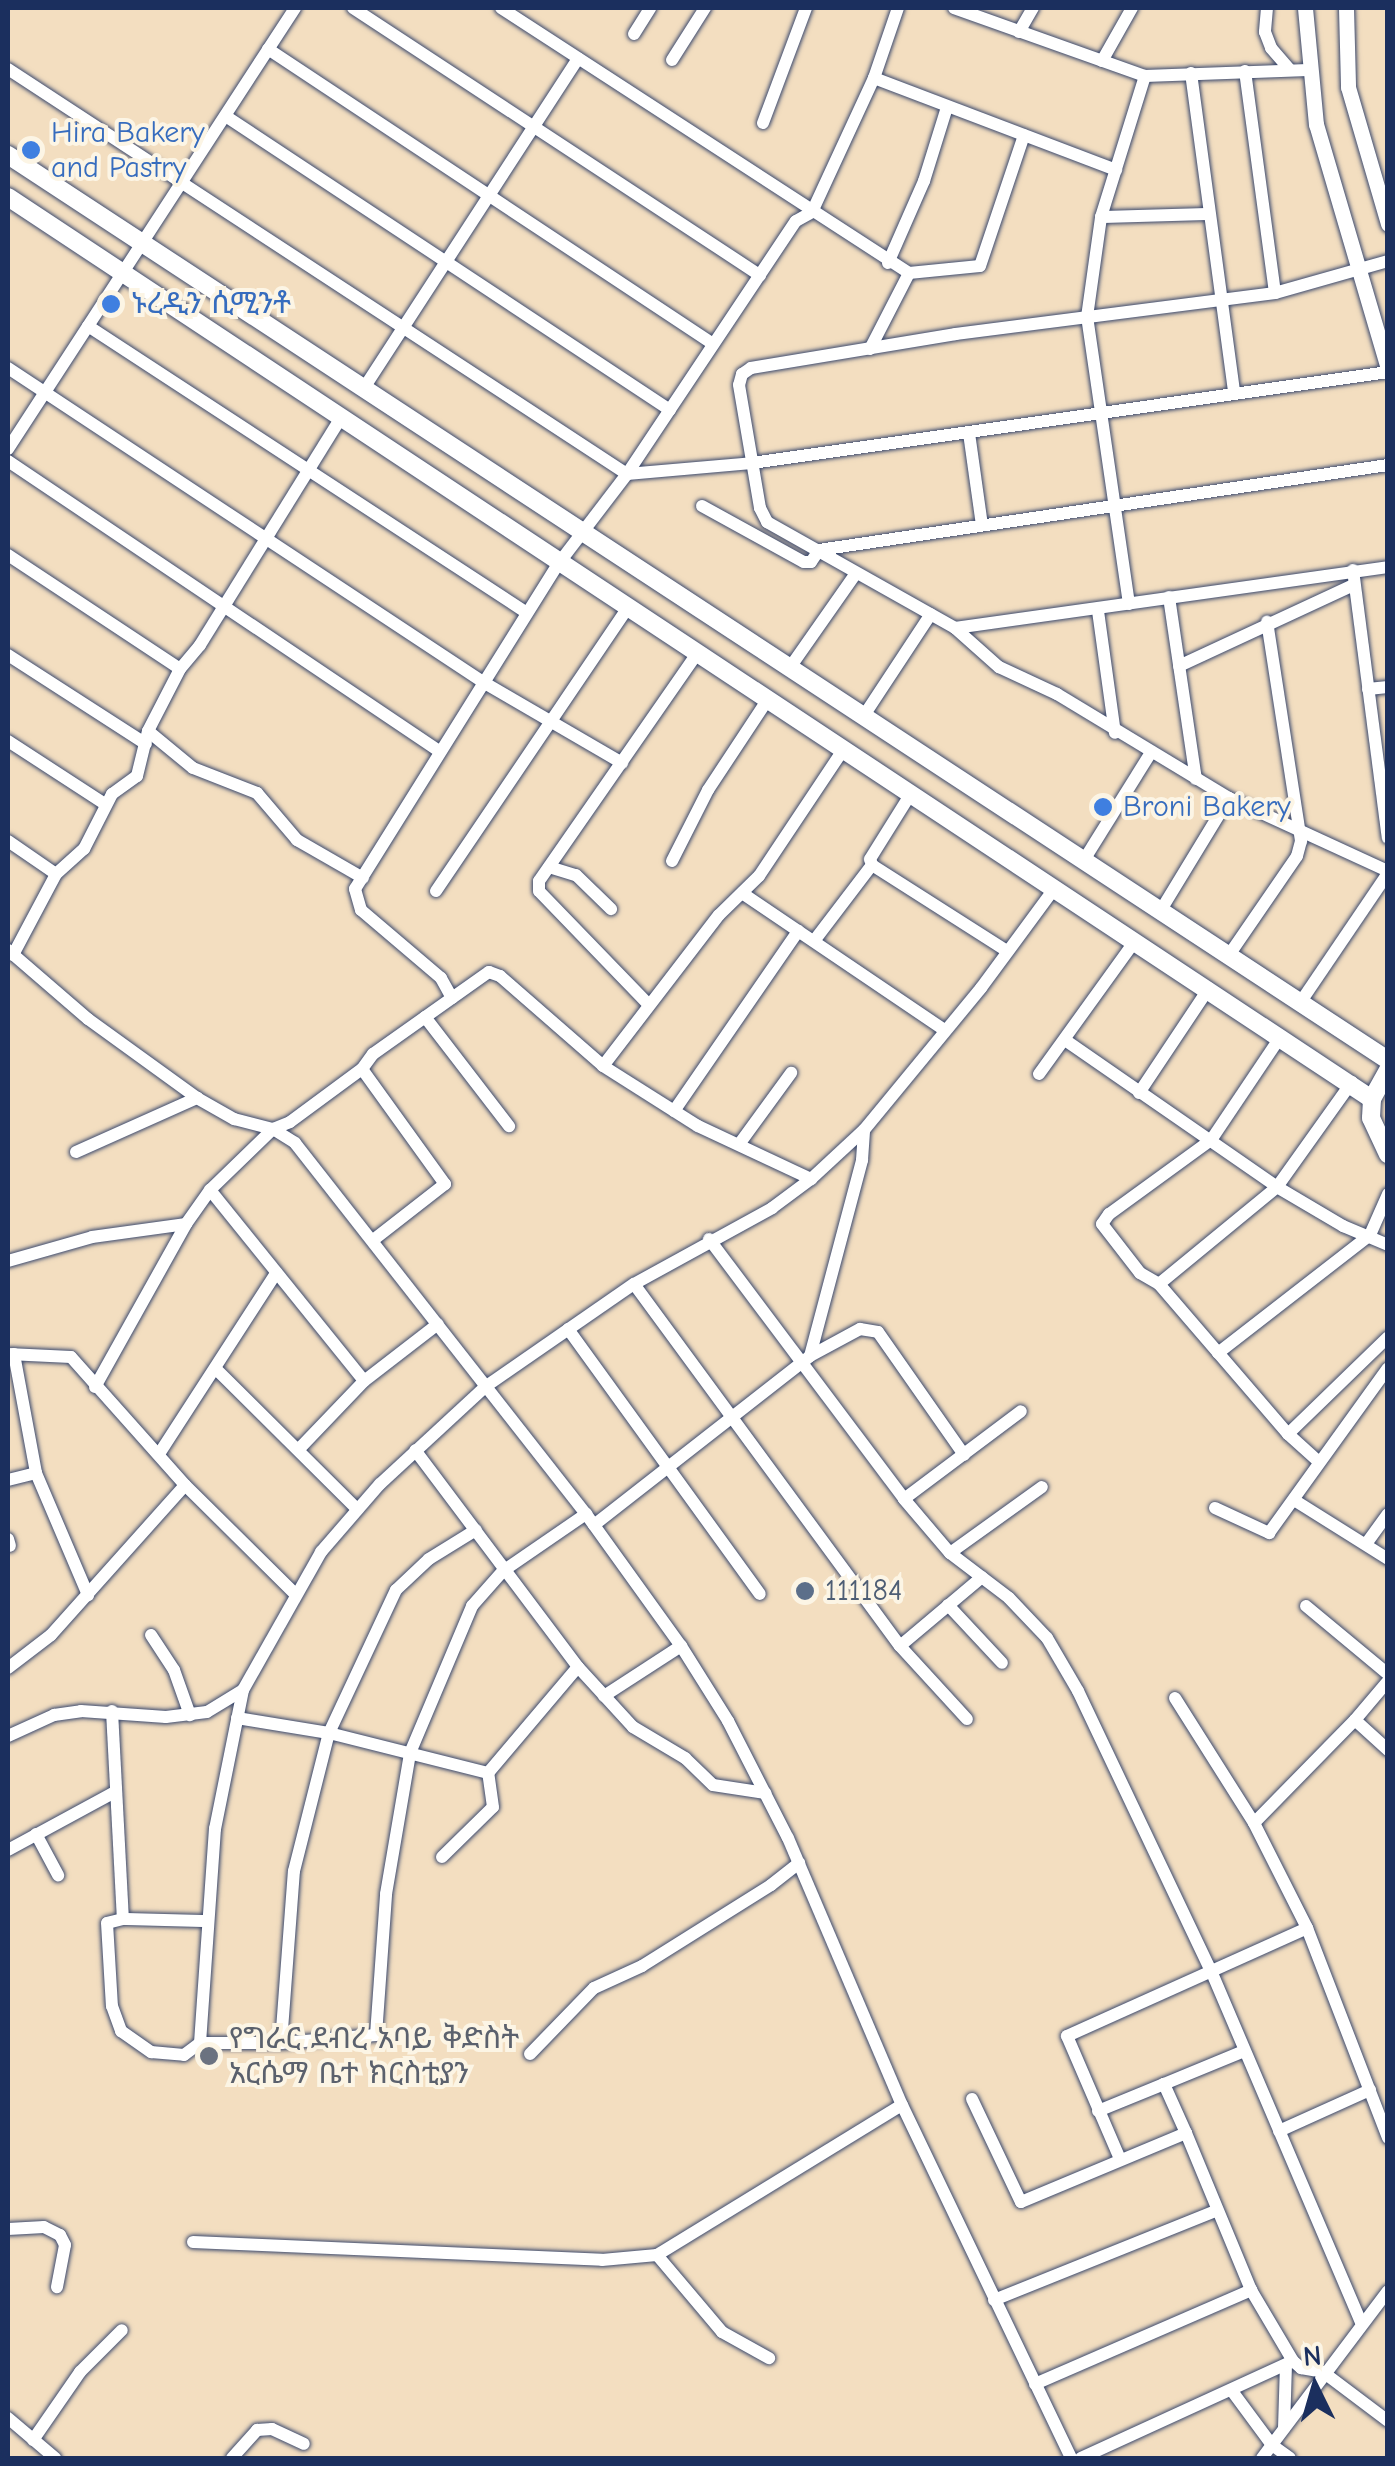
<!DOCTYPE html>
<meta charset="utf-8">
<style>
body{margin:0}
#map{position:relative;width:1395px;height:2466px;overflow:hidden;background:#f3dec0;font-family:"Comic Neue","Noto Sans Ethiopic",sans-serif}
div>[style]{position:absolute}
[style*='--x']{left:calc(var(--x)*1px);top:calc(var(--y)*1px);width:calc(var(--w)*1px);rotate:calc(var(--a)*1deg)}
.roads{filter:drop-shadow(0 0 2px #3b496d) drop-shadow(0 0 2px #3b496d)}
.minor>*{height:12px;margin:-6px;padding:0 6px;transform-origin:6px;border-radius:6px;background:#fff}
.major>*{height:15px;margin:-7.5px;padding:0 7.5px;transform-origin:7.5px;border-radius:7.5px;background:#fff}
.highway>*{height:18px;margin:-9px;padding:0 9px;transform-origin:9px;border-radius:9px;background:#fff}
.dots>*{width:28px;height:28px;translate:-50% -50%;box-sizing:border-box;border:5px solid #fcf5e5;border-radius:50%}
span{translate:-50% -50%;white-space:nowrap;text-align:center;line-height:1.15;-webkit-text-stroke:8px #fcf5e5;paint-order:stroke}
.shop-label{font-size:30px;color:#366cbe}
.left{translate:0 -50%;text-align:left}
.service-label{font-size:30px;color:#4e5e75}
.worship-label{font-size:30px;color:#5b616d}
.frame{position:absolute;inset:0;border:10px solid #1b2f5e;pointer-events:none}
.north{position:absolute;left:1265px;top:2336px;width:100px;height:100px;-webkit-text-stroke:8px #fcf5e5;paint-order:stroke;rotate:355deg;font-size:28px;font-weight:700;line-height:40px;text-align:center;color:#1b2f5e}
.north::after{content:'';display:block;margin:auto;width:35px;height:45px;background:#1b2f5e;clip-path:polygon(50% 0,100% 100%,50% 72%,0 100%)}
</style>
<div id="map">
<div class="roads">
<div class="minor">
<i style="--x:353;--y:8;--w:487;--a:33.3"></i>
<i style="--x:501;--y:8;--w:487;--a:33"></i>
<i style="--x:909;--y:273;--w:71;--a:-5.6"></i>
<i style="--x:980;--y:266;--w:138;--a:-71.4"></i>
<i style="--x:954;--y:8;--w:203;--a:19.6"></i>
<i style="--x:1145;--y:76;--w:163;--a:-2.1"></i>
<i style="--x:1267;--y:8;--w:24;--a:95"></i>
<i style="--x:1265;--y:32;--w:17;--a:69"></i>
<i style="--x:1271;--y:48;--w:29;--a:49"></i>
<i style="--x:1019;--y:32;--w:28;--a:-60"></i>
<i style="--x:634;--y:34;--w:31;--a:-58"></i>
<i style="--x:268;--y:49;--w:534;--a:33.54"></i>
<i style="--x:672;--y:60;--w:62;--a:-57.6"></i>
<i style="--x:1102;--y:61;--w:61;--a:-60.5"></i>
<i style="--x:8;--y:69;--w:740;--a:33.2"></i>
<i style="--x:627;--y:474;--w:125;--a:-5"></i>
<i style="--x:752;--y:463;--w:642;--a:-8.14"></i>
<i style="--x:1245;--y:71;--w:224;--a:82.3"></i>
<i style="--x:1191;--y:73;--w:321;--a:82.3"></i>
<i style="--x:874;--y:78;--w:259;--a:20.8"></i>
<i style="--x:227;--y:117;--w:531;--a:33.48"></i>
<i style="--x:763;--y:123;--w:123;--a:-69.5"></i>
<i style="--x:1101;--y:217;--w:108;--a:-1.6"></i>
<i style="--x:1388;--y:261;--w:117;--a:164.2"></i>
<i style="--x:1275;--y:293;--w:322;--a:172.7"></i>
<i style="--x:956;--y:334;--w:208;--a:170.6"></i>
<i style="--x:751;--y:368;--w:11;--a:146"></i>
<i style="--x:742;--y:374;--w:11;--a:105"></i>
<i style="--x:739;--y:385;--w:125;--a:80.3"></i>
<i style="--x:760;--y:508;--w:16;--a:63"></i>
<i style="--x:767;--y:522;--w:216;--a:29.4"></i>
<i style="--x:955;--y:628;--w:59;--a:41.6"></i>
<i style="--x:999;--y:667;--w:64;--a:25"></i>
<i style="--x:1057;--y:694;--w:201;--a:31.2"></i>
<i style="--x:1229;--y:798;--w:175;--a:24.7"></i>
<i style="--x:888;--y:263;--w:90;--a:-66.3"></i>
<i style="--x:924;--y:181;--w:77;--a:-72.7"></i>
<i style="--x:88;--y:326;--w:524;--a:33.17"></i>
<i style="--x:870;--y:349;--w:85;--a:-62.8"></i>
<i style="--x:8;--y:368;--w:569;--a:33.47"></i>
<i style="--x:483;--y:682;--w:161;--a:30.2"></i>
<i style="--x:364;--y:388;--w:393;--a:-57"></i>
<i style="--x:969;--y:433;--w:93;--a:82"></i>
<i style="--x:8;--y:449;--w:526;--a:-56.94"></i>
<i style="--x:8;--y:461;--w:519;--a:33.93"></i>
<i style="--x:702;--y:506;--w:116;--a:28.8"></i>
<i style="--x:804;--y:562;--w:7;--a:0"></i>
<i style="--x:811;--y:562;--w:14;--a:-56"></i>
<i style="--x:819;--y:550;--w:575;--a:-8.5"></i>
<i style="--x:8;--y:555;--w:206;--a:33.5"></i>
<i style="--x:1353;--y:570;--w:270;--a:82.6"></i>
<i style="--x:1169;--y:597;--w:184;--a:81.6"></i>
<i style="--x:1129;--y:604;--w:290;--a:-98.3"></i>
<i style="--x:1087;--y:317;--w:101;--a:-82"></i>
<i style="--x:1101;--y:217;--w:148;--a:-72.7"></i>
<i style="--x:1098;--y:611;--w:123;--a:82.1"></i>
<i style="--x:955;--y:628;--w:437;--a:-8"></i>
<i style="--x:8;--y:655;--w:164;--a:32.8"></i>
<i style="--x:791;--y:666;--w:113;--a:-55"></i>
<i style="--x:1179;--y:666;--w:190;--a:-24.9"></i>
<i style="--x:1368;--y:689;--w:20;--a:-6"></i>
<i style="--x:863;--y:717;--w:123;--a:-56.6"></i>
<i style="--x:148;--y:731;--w:58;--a:39.4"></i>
<i style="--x:193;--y:768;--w:69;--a:21.3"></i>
<i style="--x:257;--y:793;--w:62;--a:49.6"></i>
<i style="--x:297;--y:840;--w:76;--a:29.9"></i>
<i style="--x:8;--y:741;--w:116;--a:33"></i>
<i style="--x:8;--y:841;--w:58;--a:34.5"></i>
<i style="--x:1084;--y:860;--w:125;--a:-58.1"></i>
<i style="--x:672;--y:861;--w:80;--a:-63.1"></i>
<i style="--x:708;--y:790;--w:105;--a:-56.6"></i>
<i style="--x:872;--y:865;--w:160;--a:32.5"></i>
<i style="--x:549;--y:867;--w:28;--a:17"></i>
<i style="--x:576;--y:875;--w:49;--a:44.2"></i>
<i style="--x:436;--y:891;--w:341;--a:-55.9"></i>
<i style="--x:742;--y:893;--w:244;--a:34.1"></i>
<i style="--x:1161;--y:910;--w:131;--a:-58.7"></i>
<i style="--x:814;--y:941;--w:96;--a:-52.7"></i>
<i style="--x:872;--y:865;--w:6;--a:-108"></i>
<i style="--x:870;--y:859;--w:75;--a:-58"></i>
<i style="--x:8;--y:950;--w:106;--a:40.8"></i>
<i style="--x:88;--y:1019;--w:135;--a:35.9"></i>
<i style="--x:197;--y:1098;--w:43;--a:29.6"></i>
<i style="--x:234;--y:1119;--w:40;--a:14.4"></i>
<i style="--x:273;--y:1129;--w:26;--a:32"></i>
<i style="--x:295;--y:1143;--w:472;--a:51.9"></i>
<i style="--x:586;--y:1514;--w:163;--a:54.3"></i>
<i style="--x:681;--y:1646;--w:89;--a:57.9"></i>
<i style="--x:728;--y:1721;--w:131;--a:62.9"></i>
<i style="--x:788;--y:1838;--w:290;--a:66.9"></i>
<i style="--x:902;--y:2105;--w:391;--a:64.4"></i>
<i style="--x:13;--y:955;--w:92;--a:-62"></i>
<i style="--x:56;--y:874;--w:38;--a:-42"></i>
<i style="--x:84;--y:849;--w:62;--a:-63"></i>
<i style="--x:112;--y:794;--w:31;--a:-36"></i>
<i style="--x:137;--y:776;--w:46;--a:-76.3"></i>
<i style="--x:148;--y:731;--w:70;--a:-62.7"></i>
<i style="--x:180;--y:669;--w:31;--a:-50"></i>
<i style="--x:200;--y:645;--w:267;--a:-58.2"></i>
<i style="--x:1229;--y:955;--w:120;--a:-55.5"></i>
<i style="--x:1297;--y:856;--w:16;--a:-75"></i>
<i style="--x:1301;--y:841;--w:222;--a:-98.8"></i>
<i style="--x:452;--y:998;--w:23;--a:-119"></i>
<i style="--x:441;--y:978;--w:105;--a:-139.6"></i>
<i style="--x:361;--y:910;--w:22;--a:-106"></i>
<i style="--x:355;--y:889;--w:385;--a:-58"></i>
<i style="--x:559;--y:563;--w:112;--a:-52.6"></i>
<i style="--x:627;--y:474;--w:304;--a:-56.3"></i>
<i style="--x:796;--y:221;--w:18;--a:-29"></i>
<i style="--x:812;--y:212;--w:148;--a:-65.2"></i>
<i style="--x:874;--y:78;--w:74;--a:-71.1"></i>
<i style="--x:1300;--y:1003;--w:157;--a:-55.9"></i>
<i style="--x:649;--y:1005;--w:158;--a:-134"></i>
<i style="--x:539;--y:891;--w:10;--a:-90"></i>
<i style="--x:539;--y:881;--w:277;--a:-55.2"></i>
<i style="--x:425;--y:1017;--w:138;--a:52.4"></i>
<i style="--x:1281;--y:1036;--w:125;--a:123.9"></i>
<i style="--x:1211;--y:1140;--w:126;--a:144"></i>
<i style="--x:1109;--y:1214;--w:12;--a:125"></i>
<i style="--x:1102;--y:1224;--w:62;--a:52.2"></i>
<i style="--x:1140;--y:1273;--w:22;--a:30"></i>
<i style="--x:1159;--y:1284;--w:198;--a:49.3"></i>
<i style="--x:1288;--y:1434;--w:42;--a:42.1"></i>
<i style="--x:1065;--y:1040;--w:258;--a:34.7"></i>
<i style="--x:1277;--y:1187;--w:77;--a:30.6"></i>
<i style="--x:1343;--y:1226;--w:49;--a:22.9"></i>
<i style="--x:603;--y:1066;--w:190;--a:-52.5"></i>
<i style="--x:719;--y:915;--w:56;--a:-44.3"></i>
<i style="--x:759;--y:876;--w:151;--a:-56.3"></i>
<i style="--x:362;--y:1069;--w:142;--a:54.2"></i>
<i style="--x:445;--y:1184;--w:91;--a:142.1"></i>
<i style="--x:1039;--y:1074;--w:164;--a:-54.2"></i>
<i style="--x:1139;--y:1093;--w:126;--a:-56.3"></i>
<i style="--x:674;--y:1111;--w:219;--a:-55.4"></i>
<i style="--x:740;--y:1143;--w:87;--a:-53.9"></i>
<i style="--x:76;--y:1152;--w:133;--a:-24.1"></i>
<i style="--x:210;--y:1190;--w:245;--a:51.1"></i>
<i style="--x:709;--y:1239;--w:325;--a:53.1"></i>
<i style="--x:904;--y:1499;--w:71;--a:49.6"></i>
<i style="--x:950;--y:1553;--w:74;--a:37.3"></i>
<i style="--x:1009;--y:1598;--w:55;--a:46.5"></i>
<i style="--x:1047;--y:1638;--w:61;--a:59.7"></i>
<i style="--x:1078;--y:1691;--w:312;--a:64.6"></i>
<i style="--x:1212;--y:1973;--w:379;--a:66.9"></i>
<i style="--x:8;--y:1261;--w:87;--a:-15.9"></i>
<i style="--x:92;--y:1237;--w:95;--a:-7.9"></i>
<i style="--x:634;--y:1284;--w:449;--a:53.7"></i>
<i style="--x:900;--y:1646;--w:99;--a:47.5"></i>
<i style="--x:1159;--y:1284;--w:153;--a:-39.4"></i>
<i style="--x:1277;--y:1187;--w:129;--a:-54.5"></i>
<i style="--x:568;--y:1329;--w:327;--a:54.1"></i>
<i style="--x:1218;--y:1353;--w:192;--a:-37.8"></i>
<i style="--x:1370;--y:1235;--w:45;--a:-66.3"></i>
<i style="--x:8;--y:1354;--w:63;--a:2.7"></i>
<i style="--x:71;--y:1357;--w:171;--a:48.3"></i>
<i style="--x:185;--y:1485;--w:153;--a:44.7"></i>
<i style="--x:14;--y:1354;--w:121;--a:79.5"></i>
<i style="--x:36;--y:1473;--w:133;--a:66.9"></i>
<i style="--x:810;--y:1356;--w:57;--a:-28.4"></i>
<i style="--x:860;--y:1329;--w:18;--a:9"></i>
<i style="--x:878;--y:1332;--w:150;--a:55"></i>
<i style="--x:216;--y:1369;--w:199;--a:44.8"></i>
<i style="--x:95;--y:1387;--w:187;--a:-60.8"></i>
<i style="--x:186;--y:1224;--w:42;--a:-54.8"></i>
<i style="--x:210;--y:1190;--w:88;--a:-44.1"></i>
<i style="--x:273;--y:1129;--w:18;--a:-22"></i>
<i style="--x:290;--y:1122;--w:89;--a:-36.4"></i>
<i style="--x:362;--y:1069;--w:19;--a:-54"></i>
<i style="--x:373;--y:1054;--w:142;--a:-35.3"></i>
<i style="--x:489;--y:972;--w:12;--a:20"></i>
<i style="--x:500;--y:976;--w:137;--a:41.1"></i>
<i style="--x:603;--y:1066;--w:112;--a:32.3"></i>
<i style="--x:698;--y:1126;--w:125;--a:25.1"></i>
<i style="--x:1288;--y:1434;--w:139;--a:-44.1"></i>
<i style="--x:299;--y:1449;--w:94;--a:-46.3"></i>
<i style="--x:364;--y:1381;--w:93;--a:-37.6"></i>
<i style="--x:159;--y:1454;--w:216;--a:-57.1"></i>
<i style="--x:8;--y:1480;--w:29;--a:-14"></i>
<i style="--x:904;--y:1499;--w:146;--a:-36.9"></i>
<i style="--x:1294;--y:1500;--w:111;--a:32.1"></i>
<i style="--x:1215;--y:1508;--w:60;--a:24.8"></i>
<i style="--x:1269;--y:1533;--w:203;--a:-54.2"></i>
<i style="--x:594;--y:1525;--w:274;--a:-38"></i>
<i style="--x:810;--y:1356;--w:203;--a:-75.1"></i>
<i style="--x:862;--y:1160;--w:30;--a:-86"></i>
<i style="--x:8;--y:1539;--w:7;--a:74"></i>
<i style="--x:1366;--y:1544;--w:37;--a:-54"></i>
<i style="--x:950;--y:1553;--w:113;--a:-35.7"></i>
<i style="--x:948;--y:1605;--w:79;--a:47"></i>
<i style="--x:1306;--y:1606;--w:107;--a:39.7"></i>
<i style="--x:151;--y:1635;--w:42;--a:56.7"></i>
<i style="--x:174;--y:1670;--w:48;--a:70.4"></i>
<i style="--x:900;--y:1646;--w:107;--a:-40.1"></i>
<i style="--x:578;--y:1667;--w:81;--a:47.5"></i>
<i style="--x:633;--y:1727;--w:61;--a:30.8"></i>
<i style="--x:685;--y:1758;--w:39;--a:44"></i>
<i style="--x:713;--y:1785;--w:53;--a:8.7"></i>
<i style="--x:8;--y:1668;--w:54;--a:-37.5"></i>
<i style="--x:51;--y:1635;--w:201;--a:-48.2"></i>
<i style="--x:1388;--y:1681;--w:51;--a:130.2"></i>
<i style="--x:1355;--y:1720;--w:45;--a:42.3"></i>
<i style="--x:604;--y:1696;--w:92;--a:-33"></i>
<i style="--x:1175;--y:1698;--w:148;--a:57.7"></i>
<i style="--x:1254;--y:1823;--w:118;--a:63.2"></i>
<i style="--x:1307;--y:1928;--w:225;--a:68.9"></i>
<i style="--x:112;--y:1711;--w:208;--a:87"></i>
<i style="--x:123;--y:1919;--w:83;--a:1.4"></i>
<i style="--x:237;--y:1718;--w:93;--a:9.3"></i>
<i style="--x:329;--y:1733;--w:164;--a:14.1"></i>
<i style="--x:488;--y:1773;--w:139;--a:-49.7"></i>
<i style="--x:578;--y:1667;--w:271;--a:-126.9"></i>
<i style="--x:8;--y:1736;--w:51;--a:-24.5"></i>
<i style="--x:54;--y:1715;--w:27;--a:-8"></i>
<i style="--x:81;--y:1711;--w:85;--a:4"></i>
<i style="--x:166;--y:1717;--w:41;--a:-7"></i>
<i style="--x:207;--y:1712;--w:42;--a:-31.4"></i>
<i style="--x:1254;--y:1823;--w:144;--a:-45.6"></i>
<i style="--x:36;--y:1834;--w:47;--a:61.8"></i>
<i style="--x:8;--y:1850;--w:119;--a:-28.5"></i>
<i style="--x:442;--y:1857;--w:71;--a:-44.4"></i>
<i style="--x:493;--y:1807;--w:34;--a:-98"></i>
<i style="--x:123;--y:1919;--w:16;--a:166"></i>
<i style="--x:107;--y:1923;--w:83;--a:86.6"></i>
<i style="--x:112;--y:2006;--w:27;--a:70"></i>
<i style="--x:121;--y:2031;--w:37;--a:35"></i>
<i style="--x:151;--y:2052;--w:33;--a:5"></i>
<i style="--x:184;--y:2055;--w:20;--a:-37"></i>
<i style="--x:200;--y:2043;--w:81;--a:0"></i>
<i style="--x:281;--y:2043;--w:95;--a:-4.8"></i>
<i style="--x:376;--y:2035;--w:141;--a:-85.9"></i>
<i style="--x:386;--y:1894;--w:143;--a:-80.3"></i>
<i style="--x:410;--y:1753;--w:160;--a:-67.1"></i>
<i style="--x:472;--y:1606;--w:47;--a:-48.5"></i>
<i style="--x:503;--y:1571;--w:101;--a:-34.5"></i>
<i style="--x:200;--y:2043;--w:215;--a:-86"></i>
<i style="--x:215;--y:1829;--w:142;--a:-78.6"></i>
<i style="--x:243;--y:1690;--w:159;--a:-60.5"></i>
<i style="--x:321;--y:1552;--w:90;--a:-49.1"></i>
<i style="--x:380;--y:1484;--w:143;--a:-42.7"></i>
<i style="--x:485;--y:1387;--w:181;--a:-34.7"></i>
<i style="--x:634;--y:1284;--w:158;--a:-28.8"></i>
<i style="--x:772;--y:1208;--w:49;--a:-36.6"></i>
<i style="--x:811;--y:1179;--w:72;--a:-42.8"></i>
<i style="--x:864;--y:1130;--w:184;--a:-50.5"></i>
<i style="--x:981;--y:988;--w:123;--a:-53.6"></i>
<i style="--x:281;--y:2043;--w:172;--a:-85.7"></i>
<i style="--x:294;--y:1871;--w:142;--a:-75.8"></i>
<i style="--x:329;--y:1733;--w:158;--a:-64.9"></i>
<i style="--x:396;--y:1590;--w:45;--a:-43.2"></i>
<i style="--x:429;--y:1559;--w:55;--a:-31.7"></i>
<i style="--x:530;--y:2054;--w:92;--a:-45.9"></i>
<i style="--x:594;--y:1988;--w:53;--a:-24.6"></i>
<i style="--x:642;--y:1966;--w:152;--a:-32.1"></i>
<i style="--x:771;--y:1885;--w:36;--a:-38"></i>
<i style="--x:972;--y:2099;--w:114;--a:64.6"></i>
<i style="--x:1021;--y:2202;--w:179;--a:-22.7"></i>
<i style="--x:1186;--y:2133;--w:170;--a:67.5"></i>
<i style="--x:1251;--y:2290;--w:82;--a:59.4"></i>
<i style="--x:1293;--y:2361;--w:11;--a:41"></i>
<i style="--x:1301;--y:2368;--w:22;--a:10"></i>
<i style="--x:1323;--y:2372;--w:81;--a:37"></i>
<i style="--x:1098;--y:2111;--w:71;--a:-22.2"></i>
<i style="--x:1279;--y:2131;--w:100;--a:-24.3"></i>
<i style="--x:1186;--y:2133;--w:54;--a:-114.2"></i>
<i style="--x:1164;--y:2084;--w:87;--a:-22.4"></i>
<i style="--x:1120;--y:2159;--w:134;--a:-113.3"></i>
<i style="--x:1067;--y:2036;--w:263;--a:-24.2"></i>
<i style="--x:8;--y:2229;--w:36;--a:-3"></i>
<i style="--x:44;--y:2227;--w:18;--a:27"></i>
<i style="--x:60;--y:2235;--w:11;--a:63"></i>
<i style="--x:65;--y:2245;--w:43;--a:100.8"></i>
<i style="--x:193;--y:2242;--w:409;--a:2.5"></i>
<i style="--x:602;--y:2260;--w:55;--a:-5.2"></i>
<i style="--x:657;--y:2255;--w:287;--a:-31.5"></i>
<i style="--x:657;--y:2255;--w:101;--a:49.8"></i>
<i style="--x:722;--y:2332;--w:54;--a:29"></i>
<i style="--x:994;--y:2300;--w:238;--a:-21.9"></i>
<i style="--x:1035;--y:2384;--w:236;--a:-23.5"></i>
<i style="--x:1232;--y:2391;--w:67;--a:53.5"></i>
<i style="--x:1272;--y:2445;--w:22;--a:36"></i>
<i style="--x:8;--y:2418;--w:62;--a:40.4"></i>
<i style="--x:1284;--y:2428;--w:63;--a:-88.2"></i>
<i style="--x:33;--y:2440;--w:83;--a:-55.3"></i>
<i style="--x:80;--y:2372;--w:59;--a:-45"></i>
<i style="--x:232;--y:2458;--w:38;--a:-48"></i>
<i style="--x:257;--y:2430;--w:15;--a:-4"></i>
<i style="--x:272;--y:2429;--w:35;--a:25"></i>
<i style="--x:1081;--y:2458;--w:233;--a:-24.6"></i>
<i style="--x:1262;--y:2458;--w:209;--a:-53"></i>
</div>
<div class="major">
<i style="--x:1305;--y:8;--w:117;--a:84.6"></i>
<i style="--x:1316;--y:124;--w:254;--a:73.6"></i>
<i style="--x:1346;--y:8;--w:79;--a:88.5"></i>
<i style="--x:1348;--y:87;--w:143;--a:73.7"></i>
</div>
<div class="highway">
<i style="--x:8;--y:155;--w:1650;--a:33.26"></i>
<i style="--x:8;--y:197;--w:1635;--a:33.48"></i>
<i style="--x:1388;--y:1070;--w:33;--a:119"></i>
<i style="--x:1372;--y:1099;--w:19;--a:93"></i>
<i style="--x:1371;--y:1118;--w:40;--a:65"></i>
</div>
</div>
<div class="dots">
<i style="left:31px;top:150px;background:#3f7fe0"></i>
<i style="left:111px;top:304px;background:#3f7fe0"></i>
<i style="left:1103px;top:807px;background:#3f7fe0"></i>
<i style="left:805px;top:1591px;background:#5c6f8a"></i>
<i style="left:209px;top:2056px;background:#6b7280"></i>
</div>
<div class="shop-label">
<span class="left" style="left:51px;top:150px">Hira Bakery<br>and Pastry</span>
<span class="left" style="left:131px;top:304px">ኑረዲን ሲሚንቶ</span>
<span class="left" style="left:1123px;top:807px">Broni Bakery</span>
</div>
<div class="service-label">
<span class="left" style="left:825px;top:1591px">111184</span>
</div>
<div class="worship-label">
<span class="left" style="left:229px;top:2056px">የግራር ደብረ አባይ ቅድስት<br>አርሴማ ቤተ ክርስቲያን</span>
</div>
<div class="frame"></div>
<div class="north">N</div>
</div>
